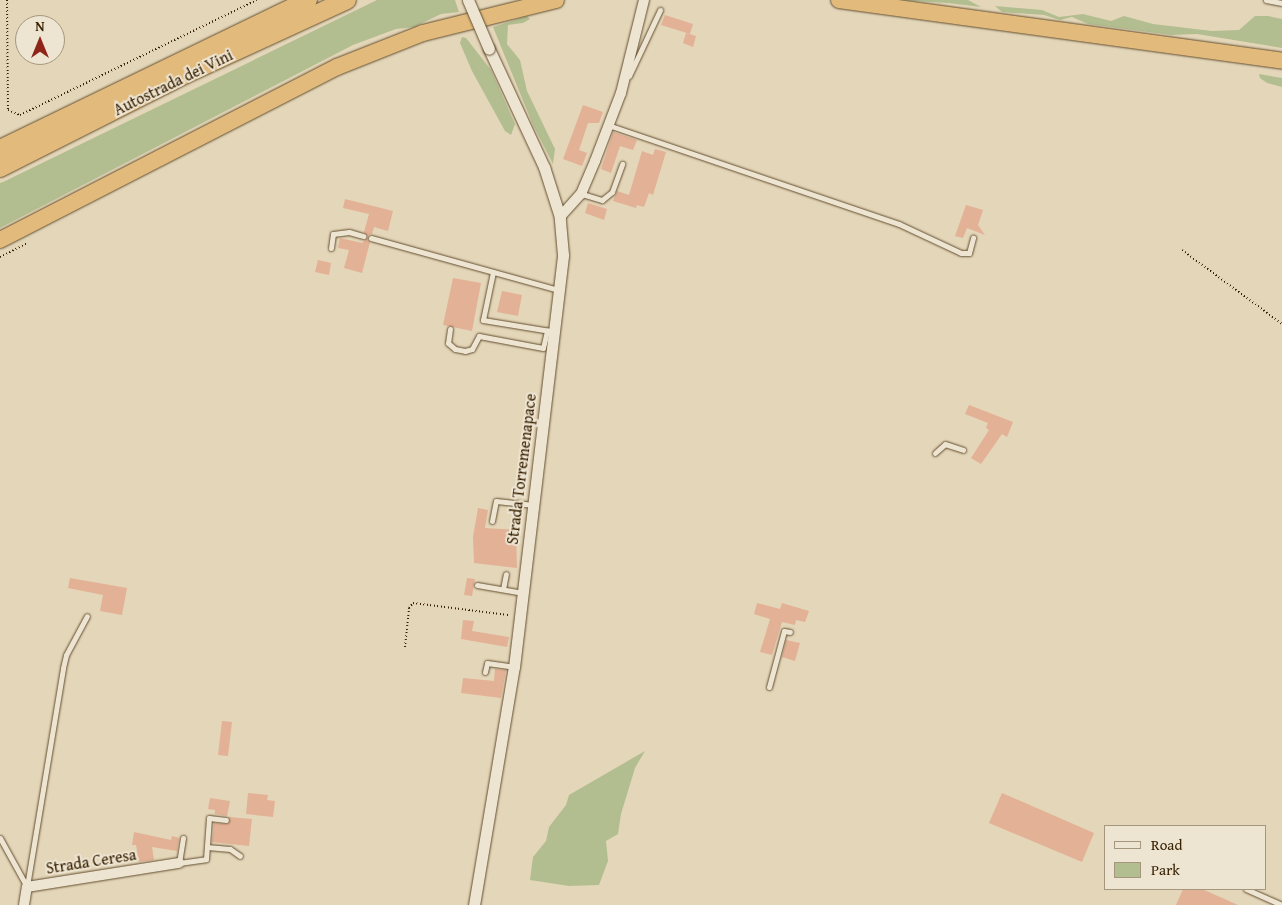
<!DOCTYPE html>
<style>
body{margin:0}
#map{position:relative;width:1282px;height:905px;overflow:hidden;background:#e4d6b9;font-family:"Gentium Book Plus",serif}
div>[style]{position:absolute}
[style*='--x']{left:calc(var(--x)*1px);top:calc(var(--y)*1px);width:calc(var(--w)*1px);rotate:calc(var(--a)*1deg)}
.green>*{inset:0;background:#b2be90}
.building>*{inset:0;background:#e3b195}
.path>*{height:2px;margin-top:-1px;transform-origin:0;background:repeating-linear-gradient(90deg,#382100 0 1px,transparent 0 3.5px)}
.roads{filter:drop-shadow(0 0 1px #634e2e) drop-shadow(0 0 1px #634e2e)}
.service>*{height:5px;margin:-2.5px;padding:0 2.5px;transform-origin:2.5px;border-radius:2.5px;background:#ede4d2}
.minor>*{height:10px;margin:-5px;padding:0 5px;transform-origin:5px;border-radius:5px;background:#ede4d2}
.tertiary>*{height:11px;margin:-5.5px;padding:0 5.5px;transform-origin:5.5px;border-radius:5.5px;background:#ede4d2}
.trunk>*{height:16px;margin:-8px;padding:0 8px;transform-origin:8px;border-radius:8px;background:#e2bb7c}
.motorway>*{height:18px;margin:-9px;padding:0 9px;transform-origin:9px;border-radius:9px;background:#e2bb7c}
.bridges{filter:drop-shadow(0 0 1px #634e2e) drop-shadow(0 0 1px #634e2e)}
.tertiary-bridge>*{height:11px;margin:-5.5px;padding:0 5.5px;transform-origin:5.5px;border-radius:5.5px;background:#ede4d2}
span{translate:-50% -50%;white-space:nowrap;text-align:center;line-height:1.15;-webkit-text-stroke:4px #ede4d2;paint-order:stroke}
.street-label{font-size:16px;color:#382100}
.legend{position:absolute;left:1104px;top:825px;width:162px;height:65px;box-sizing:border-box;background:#ede4d2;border:1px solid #a5967e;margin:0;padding:6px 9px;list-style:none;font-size:15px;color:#382100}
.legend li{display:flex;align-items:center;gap:10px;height:25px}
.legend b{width:25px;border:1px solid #a5967e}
.north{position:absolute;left:15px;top:15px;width:50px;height:50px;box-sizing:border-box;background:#ede4d2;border:1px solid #a5967e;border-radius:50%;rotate:0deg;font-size:14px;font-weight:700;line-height:20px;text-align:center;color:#382100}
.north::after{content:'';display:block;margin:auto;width:18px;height:22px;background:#8f2418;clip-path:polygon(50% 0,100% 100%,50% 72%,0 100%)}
</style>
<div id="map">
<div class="green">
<i style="clip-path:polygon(377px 0,455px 0,459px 12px,441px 14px,414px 27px,396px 29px,353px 45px,0 228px,0 183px,3px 182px)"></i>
<i style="clip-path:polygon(896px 0,968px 0,981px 7px,948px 3px)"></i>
<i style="clip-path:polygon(995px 6px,1042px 10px,1059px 17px,1083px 14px,1111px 21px,1124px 16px,1153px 24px,1212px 31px,1239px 30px,1255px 16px,1268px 16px,1282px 19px,1282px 48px,1197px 34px,1171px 35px,1088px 24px,1072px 17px,1060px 20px,1044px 15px,1002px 12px)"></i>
<i style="clip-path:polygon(527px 16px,530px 19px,523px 23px,508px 25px,507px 44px,520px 60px,527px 91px,555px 149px,553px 164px,533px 125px,493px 27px)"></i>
<i style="clip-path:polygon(462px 37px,466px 38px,491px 70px,515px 124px,511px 135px,505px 131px,472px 71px,460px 43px)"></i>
<i style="clip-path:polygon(1259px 74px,1282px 78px,1282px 87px,1267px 83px,1260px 78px)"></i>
<i style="clip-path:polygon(645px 751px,635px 768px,621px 814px,618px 834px,606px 841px,608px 861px,599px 885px,569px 886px,530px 880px,533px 857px,546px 841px,549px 827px,566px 805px,569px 795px)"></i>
</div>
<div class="building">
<i style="clip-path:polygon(665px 15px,693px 24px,690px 34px,661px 25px)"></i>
<i style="clip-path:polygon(686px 33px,696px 36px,693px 47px,683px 43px)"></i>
<i style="clip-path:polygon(583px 105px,603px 112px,599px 123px,588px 123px,579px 150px,587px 153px,582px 166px,563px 159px)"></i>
<i style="clip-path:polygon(613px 132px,637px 140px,633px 150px,620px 146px,611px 173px,601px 169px)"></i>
<i style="clip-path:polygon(655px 149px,666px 152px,653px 195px,649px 193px,644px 207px,637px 205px,636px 208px,613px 201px,617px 191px,629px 195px,642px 151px,653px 155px)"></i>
<i style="clip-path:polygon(345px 199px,393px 211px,388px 231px,374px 227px,372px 234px,367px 236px,364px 232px,369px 214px,343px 208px)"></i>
<i style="clip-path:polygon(588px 203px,607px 209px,604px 220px,585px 213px)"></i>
<i style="clip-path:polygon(966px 205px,983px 210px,978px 225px,985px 235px,967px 228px,963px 238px,955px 236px)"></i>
<i style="clip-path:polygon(340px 238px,362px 243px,367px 238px,370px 242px,362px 273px,344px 268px,349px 250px,338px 248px)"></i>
<i style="clip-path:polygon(318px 260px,331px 263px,329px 275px,315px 272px)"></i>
<i style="clip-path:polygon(453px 278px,481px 283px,472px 331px,443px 325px)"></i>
<i style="clip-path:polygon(502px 291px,522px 295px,518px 316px,497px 312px)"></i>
<i style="clip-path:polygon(969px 405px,1013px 422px,1007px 437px,1002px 434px,981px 464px,971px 458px,989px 430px,986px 428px,988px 423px,965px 414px)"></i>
<i style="clip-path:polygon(478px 508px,488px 510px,485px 528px,516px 530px,517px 568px,474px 563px,473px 537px)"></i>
<i style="clip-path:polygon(70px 578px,127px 588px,122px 615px,100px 611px,103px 595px,68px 588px)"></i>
<i style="clip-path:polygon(467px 578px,475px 579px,472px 596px,464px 595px)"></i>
<i style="clip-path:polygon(757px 603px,780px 609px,782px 603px,809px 611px,805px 622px,796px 620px,795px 625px,782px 622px,772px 655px,760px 652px,770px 619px,754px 614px)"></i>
<i style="clip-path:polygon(463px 620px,474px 621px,472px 631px,509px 637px,507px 647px,461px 639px)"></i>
<i style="clip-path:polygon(786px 640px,800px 643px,795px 661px,782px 657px)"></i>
<i style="clip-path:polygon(495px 669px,506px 670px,501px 698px,461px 693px,463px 678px,494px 681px)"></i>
<i style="clip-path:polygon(222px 721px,232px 722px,228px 756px,218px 755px)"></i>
<i style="clip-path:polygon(248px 793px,268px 795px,267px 800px,275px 801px,273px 817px,246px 814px)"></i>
<i style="clip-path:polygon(1002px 793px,1094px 833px,1082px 862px,989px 823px)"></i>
<i style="clip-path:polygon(210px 798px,230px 801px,227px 816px,215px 814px,215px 810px,208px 809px)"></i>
<i style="clip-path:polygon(229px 817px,252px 819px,249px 846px,212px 842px,214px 823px,227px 824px)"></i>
<i style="clip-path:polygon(134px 832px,171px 840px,172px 836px,179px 838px,177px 851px,152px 847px,154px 860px,139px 862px,136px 845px,132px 845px)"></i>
<i style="clip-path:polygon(1183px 889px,1202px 889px,1238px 905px,1176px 905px)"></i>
</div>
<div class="path">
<i style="--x:7;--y:0;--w:110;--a:89.5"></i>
<i style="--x:8;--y:110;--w:13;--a:23"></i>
<i style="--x:20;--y:115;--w:263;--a:-25.9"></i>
<i style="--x:1182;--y:250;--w:124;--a:36.5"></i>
<i style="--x:0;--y:257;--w:31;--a:-27"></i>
<i style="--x:405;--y:647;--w:39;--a:-84"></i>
<i style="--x:409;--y:608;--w:6;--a:-51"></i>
<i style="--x:413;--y:603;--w:96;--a:7.2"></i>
</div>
<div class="roads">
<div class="service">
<i style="--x:1266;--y:0;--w:16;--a:11"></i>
<i style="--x:629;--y:76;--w:73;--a:-64.8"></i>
<i style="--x:608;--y:125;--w:307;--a:18.8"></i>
<i style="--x:899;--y:224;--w:68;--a:25.1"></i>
<i style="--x:961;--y:253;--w:8;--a:0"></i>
<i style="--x:969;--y:253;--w:16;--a:-75"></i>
<i style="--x:582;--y:194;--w:21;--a:17"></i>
<i style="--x:602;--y:200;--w:13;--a:-39"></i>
<i style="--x:612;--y:192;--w:30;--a:-70"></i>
<i style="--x:371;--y:238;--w:195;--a:15.5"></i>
<i style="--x:331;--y:248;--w:14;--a:-82"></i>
<i style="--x:333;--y:234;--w:16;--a:-7"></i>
<i style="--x:349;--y:232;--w:15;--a:16"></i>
<i style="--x:493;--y:272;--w:49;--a:101.8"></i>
<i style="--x:483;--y:320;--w:68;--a:9.3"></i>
<i style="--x:450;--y:329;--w:14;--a:98"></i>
<i style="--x:448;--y:343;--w:9;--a:41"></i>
<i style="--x:455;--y:349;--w:10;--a:11"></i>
<i style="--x:465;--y:351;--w:7;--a:-16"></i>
<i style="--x:472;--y:349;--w:15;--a:-62"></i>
<i style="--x:479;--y:336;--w:65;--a:10.6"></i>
<i style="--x:543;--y:348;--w:18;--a:-77"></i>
<i style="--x:935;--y:453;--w:13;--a:-42"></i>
<i style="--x:945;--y:444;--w:19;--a:18"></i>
<i style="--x:492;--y:521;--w:20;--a:-79"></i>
<i style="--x:496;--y:501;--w:36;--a:6"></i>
<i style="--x:477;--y:585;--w:47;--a:9.9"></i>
<i style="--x:503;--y:589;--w:15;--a:-79"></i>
<i style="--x:485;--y:672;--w:9;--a:-77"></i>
<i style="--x:487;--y:663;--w:27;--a:8"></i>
<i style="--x:769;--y:687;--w:58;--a:-75"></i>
<i style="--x:784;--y:631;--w:6;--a:9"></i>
<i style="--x:0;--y:838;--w:56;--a:61.1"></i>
<i style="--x:183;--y:838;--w:25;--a:99"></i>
<i style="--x:179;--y:863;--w:27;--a:-8"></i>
<i style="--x:206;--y:859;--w:41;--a:-85.8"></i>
<i style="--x:209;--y:818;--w:17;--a:7"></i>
<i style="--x:207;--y:847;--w:23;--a:5"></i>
<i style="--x:230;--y:849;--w:12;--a:35"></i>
<i style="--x:27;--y:886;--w:221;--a:-80.6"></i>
<i style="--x:63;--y:668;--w:13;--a:-77"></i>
<i style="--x:66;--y:655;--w:44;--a:-61.7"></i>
<i style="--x:1246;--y:889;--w:39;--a:24"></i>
</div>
<div class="minor">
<i style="--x:560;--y:217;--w:31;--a:-48"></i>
<i style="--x:581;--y:194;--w:36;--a:-67"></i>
<i style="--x:595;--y:161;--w:73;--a:-69.1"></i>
<i style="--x:621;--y:93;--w:96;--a:-76.1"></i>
<i style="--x:24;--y:905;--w:18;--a:-81"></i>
<i style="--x:27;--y:887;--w:154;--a:-9"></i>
</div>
<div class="tertiary">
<i style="--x:474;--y:905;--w:241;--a:-80.5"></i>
<i style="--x:514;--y:667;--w:415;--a:-83.2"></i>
<i style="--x:563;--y:255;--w:38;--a:-95"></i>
<i style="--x:560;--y:217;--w:52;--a:-107.7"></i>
<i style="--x:544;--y:167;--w:130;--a:-115"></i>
</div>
<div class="trunk">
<i style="--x:839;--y:0;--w:447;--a:7.8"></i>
<i style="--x:0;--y:240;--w:379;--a:-27.2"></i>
<i style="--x:337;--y:67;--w:92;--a:-21.6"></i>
<i style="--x:423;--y:33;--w:137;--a:-13.9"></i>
</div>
<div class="motorway">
<i style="--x:0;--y:149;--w:342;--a:-25.8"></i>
<i style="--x:0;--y:168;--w:208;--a:-26.8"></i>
<i style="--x:186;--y:74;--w:177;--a:-24.7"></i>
</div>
</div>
<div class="bridges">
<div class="tertiary-bridge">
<i style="--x:468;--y:0;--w:53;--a:66.8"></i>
</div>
</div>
<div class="street-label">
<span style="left:173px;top:82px;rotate:-26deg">Autostrada dei Vini</span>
<span style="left:521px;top:469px;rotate:-83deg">Strada Torremenapace</span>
<span style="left:91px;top:861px;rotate:-9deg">Strada Ceresa</span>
</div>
<ul class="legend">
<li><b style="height:6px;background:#ede4d2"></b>Road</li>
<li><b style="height:14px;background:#b2be90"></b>Park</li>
</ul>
<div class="north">N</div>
</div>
